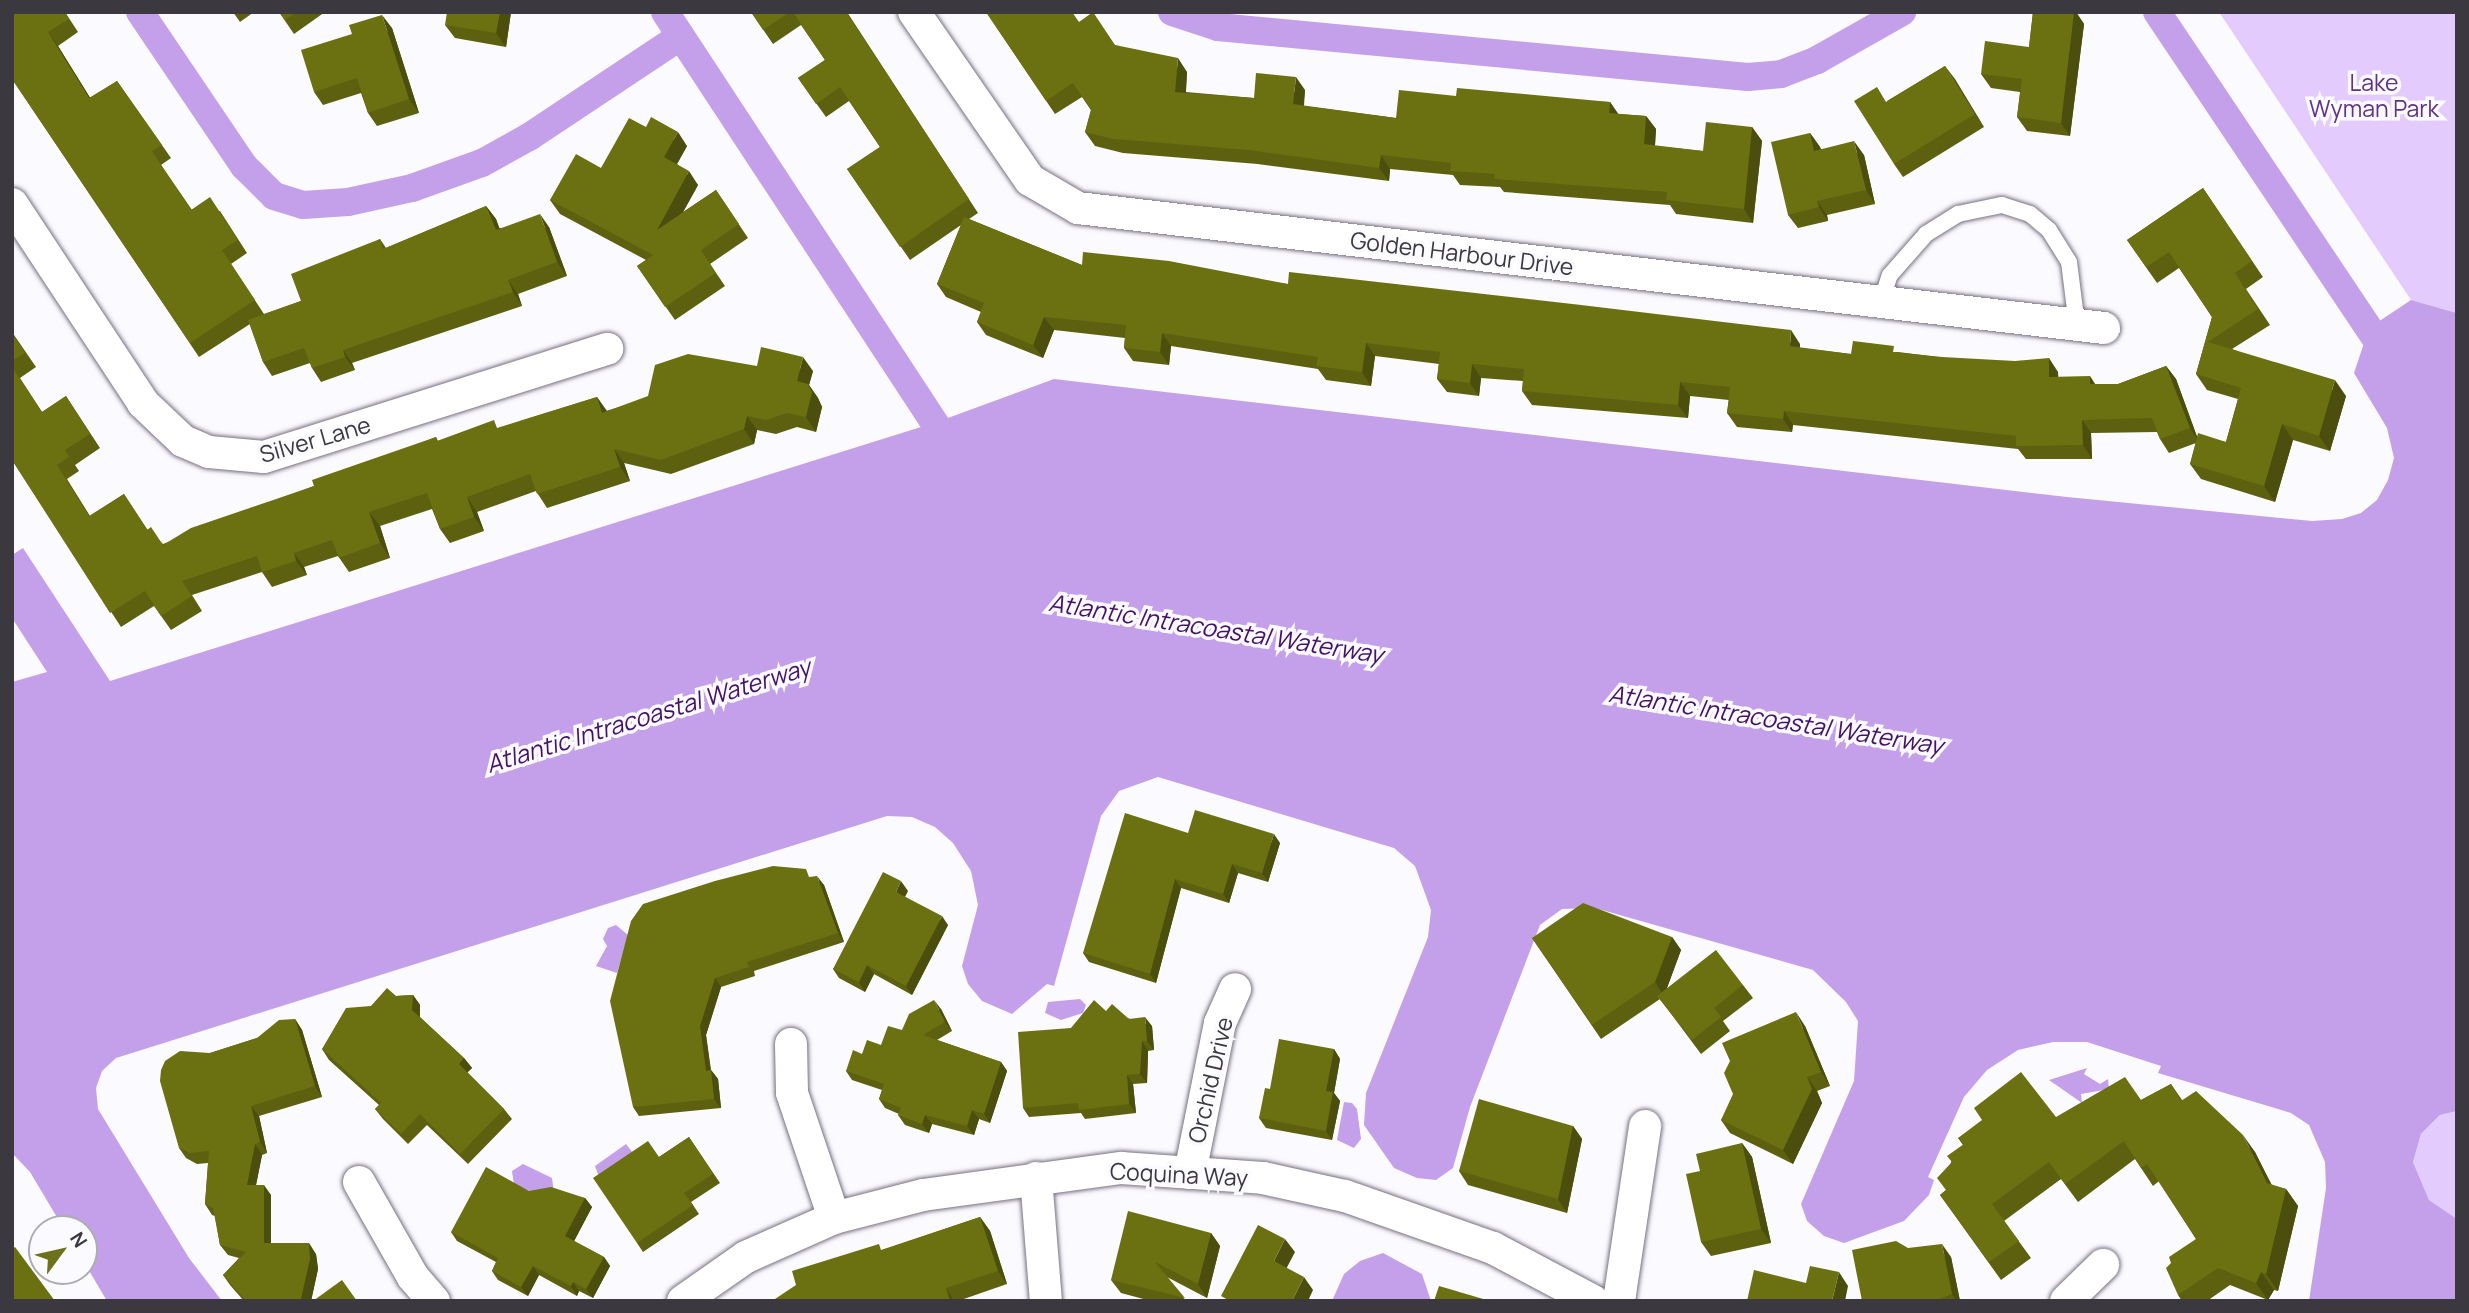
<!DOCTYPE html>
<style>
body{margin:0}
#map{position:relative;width:2469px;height:1313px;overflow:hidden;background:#fbfafe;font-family:Manrope,sans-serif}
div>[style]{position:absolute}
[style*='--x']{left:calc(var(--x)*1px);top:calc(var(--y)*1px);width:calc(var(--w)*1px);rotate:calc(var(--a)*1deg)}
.green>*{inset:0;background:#e3cbfe}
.water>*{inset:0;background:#c4a0ea}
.canal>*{height:28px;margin:-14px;padding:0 14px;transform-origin:14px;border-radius:14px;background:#c4a0ea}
.roads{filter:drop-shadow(0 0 2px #777080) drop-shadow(0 0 2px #777080)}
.lane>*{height:16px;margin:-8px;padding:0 8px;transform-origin:8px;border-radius:8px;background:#fff}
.street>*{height:32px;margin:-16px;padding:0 16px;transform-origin:16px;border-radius:16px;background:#fff}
.wall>*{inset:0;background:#5c600f}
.shaded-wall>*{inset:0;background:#4b4e0c}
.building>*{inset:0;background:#6b7011}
span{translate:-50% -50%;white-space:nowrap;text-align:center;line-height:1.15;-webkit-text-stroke:7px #fbfafe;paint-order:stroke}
.park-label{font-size:23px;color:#603187}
.street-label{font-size:23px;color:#3b383f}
.water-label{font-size:24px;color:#451269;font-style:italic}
.frame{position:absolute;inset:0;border:14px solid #3b383f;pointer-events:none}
.north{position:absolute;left:28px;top:1215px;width:70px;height:70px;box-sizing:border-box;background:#fbfafe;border:2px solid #aeacb2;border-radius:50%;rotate:57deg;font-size:19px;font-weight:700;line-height:28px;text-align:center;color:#3b383f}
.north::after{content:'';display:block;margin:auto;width:24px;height:32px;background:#6d721a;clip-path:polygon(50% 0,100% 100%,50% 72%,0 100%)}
</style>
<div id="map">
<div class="green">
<i style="clip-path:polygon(2219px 12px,2457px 12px,2457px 313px,2411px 300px)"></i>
<i style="clip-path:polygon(2457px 1111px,2457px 1219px,2429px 1200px,2413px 1162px,2421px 1134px,2440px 1115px)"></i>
</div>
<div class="water">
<i style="clip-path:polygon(2411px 300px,2457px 313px,2457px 1111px,2440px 1115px,2421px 1134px,2413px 1162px,2429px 1200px,2457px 1219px,2457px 1301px,2309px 1301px,2326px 1188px,2325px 1162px,2309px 1125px,2291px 1113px,2158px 1073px,2161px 1066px,2087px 1042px,2053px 1042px,2018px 1050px,1987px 1070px,1964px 1097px,1928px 1177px,1934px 1180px,1929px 1195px,1904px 1221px,1844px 1243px,1824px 1236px,1807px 1221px,1801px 1204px,1854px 1081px,1858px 1021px,1846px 1002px,1813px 970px,1595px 908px,1562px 909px,1540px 925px,1470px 1107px,1453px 1168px,1436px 1180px,1417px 1178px,1394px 1168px,1364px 1125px,1366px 1093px,1428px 937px,1431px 910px,1415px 866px,1394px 848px,1158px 777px,1119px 791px,1101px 816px,1054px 986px,1047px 984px,1012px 1014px,982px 1001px,968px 984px,962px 966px,978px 905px,971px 871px,953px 843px,935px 827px,912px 817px,887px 816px,116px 1058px,102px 1071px,96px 1088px,98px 1109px,189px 1258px,222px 1301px,107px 1301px,84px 1262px,84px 1229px,64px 1229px,30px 1172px,12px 1153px,12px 682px,47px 672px,12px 618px,12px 555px,23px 548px,110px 681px,937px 422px,1054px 379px,2067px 497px,2312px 521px,2342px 519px,2361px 513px,2377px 500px,2388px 480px,2394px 458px,2387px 428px,2354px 373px,2369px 328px)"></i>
<i style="clip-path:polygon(616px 925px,628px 935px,617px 973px,596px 966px,607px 946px,603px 939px,608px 928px)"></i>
<i style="clip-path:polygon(1080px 999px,1086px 1005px,1083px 1013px,1061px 1020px,1045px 1013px,1048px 1002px)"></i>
<i style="clip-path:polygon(2087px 1068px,2084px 1074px,2100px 1084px,2108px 1079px,2109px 1089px,2081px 1094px,2082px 1103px,2049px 1080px)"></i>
<i style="clip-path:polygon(1344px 1102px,1352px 1103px,1357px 1109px,1361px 1139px,1354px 1148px,1337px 1140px)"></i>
<i style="clip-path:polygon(626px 1144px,636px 1157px,600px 1180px,595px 1166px)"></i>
<i style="clip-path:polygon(523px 1164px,552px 1178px,554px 1193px,542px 1196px,514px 1185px,512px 1171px)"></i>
<i style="clip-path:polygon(1383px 1253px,1422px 1274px,1431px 1301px,1332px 1301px,1344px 1274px,1360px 1261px)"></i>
</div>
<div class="canal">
<i style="--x:140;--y:12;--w:186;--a:56"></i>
<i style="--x:244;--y:166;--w:42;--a:45"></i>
<i style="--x:274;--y:196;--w:30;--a:17"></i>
<i style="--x:303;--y:205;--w:45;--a:-3.8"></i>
<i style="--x:348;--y:202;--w:66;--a:-12.3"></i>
<i style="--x:412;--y:188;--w:74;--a:-19.7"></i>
<i style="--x:482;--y:163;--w:54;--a:-29"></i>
<i style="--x:529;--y:137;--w:182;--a:-33.6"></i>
<i style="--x:665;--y:12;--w:529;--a:56.73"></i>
<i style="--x:1172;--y:12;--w:48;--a:18.1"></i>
<i style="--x:1218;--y:27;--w:532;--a:5.39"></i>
<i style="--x:1748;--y:77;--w:33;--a:-5"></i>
<i style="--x:1781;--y:74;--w:39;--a:-21"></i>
<i style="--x:1817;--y:60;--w:98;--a:-29.5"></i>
<i style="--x:2157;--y:12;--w:417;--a:56.2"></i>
</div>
<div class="roads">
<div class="lane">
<i style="--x:1881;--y:302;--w:28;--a:-72"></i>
<i style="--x:1890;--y:275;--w:55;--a:-48.7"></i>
<i style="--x:1926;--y:234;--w:38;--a:-32"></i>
<i style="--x:1958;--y:214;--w:45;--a:-11.6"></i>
<i style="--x:2002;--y:205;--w:29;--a:18"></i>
<i style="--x:2030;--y:214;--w:25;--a:40"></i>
<i style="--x:2049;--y:230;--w:38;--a:58"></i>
<i style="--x:2069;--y:262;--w:64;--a:82.8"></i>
</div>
<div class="street">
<i style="--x:914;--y:12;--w:204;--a:55.4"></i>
<i style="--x:1030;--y:180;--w:56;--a:30.3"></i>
<i style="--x:1078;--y:208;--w:1033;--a:6.67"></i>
<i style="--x:12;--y:204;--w:238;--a:56.6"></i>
<i style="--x:143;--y:403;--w:55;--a:43.5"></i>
<i style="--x:183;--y:441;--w:28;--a:23"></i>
<i style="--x:209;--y:452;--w:55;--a:5.2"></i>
<i style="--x:264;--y:457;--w:360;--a:-17.5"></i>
<i style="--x:791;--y:1044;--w:49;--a:88.8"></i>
<i style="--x:792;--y:1093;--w:132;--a:71.4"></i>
<i style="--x:1190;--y:1173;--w:153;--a:-78.7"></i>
<i style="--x:1220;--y:1023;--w:37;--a:-66"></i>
<i style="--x:1036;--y:1178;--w:123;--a:85.4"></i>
<i style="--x:359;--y:1182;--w:109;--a:60.4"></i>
<i style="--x:413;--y:1277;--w:32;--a:49"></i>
<i style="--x:683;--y:1301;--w:77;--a:-34.9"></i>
<i style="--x:746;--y:1257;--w:96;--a:-23.9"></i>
<i style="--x:834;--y:1218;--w:92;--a:-14.5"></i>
<i style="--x:923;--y:1195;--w:200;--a:-7.8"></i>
<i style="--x:1121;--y:1168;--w:142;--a:4"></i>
<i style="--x:1263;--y:1178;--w:84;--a:12.4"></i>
<i style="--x:1345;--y:1196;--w:157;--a:19.4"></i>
<i style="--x:1493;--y:1248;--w:113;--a:27.9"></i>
<i style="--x:1619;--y:1301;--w:177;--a:-81.5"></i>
<i style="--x:2066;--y:1301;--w:52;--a:-44.2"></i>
</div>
</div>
<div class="wall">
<i style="clip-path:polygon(12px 12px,65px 12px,78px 32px,58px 46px,90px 98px,117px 81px,171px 158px,161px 165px,192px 210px,220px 211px,247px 253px,231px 264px,264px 314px,301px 301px,380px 239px,386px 248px,486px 206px,496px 219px,499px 228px,549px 227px,567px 276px,518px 294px,522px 306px,352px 363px,355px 370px,321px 382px,312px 368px,310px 363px,272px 376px,263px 362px,250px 324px,199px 357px,12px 79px)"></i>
<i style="clip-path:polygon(233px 12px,254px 12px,240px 22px)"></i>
<i style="clip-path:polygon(279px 12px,325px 12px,294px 34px)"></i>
<i style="clip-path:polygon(511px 12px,506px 47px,455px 38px,445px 25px)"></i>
<i style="clip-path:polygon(751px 12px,847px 12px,978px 213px,969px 219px,1082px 265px,1288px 284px,1800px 344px,1800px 348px,1851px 354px,1898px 352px,2058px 372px,2058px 377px,2095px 384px,2118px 384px,2166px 366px,2176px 379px,2197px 437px,2226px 442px,2238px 399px,2207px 390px,2196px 374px,2212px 317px,2179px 268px,2157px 283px,2127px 240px,2203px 188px,2263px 277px,2246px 289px,2270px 325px,2232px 349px,2346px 396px,2330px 451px,2293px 440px,2275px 502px,2201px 479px,2190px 464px,2196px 443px,2169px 453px,2160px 439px,2157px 432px,2091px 433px,2092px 459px,2026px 459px,2018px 449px,1793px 425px,1792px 432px,1737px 427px,1727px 413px,1729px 400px,1690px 396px,1688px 418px,1532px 405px,1522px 391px,1523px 381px,1481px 378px,1479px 396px,1447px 392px,1437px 379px,1439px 364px,1375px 356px,1371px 386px,1326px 380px,1318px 369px,1171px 346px,1169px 365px,1133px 361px,1124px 348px,1125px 338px,1054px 330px,1043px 358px,986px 335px,977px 322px,981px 312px,946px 297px,937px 284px,961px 225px,910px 260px,847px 169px,880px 147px,849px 101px,826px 117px,798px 78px,825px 60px,801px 25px,773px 44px)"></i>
<i style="clip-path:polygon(986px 12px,1079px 22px,1115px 45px,1187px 72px,1186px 92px,1254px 98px,1305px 90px,1304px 106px,1396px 118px,1456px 96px,1610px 102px,1618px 114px,1646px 116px,1656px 129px,1655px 146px,1703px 151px,1752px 127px,1762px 141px,1753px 223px,1676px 214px,1670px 205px,1504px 192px,1500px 187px,1460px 185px,1453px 175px,1390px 169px,1389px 181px,1258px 164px,1123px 153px,1095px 146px,1085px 132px,1091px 110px,1082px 97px,1055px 114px)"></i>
<i style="clip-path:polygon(2033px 12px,2076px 12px,2084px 24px,2070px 136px,2027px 131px,2017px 117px,2020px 92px,1991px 88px,1981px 74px,2029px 47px)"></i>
<i style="clip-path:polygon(392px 28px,419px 113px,377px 126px,368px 113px,361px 93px,323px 105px,314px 92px)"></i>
<i style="clip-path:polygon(1945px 66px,1984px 127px,1903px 177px,1894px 164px,1887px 101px)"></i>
<i style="clip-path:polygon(646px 127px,687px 146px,677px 164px,698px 185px,683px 212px,716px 190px,748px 238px,710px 264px,725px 286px,675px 320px,637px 266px,646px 260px,560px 214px,550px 200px,601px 168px)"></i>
<i style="clip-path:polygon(1810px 133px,1820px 147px,1821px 149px,1864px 155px,1875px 204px,1827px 215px,1828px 221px,1798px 228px,1788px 215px)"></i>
<i style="clip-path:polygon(12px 332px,36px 367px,20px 378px,42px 412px,66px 396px,100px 448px,75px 465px,79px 471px,67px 479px,90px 516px,124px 494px,147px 529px,163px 544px,314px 486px,436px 437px,438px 441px,499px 428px,597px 397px,606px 411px,757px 366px,813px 371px,809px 385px,818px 398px,822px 407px,816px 432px,797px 427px,776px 434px,757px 430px,754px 444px,671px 474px,624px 463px,630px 481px,547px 508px,536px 491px,477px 512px,484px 531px,450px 543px,440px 529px,432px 509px,380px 526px,390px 558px,349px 572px,338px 556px,304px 567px,307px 575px,272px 587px,262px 572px,192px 595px,202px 611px,171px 630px,154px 606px,121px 627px,12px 460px)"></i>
<i style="clip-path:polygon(1188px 833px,1280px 843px,1268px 882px,1238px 873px,1229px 903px,1181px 888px,1156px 983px,1089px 962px,1083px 953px)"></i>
<i style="clip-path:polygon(811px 877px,824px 885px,844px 942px,754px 971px,755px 976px,721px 987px,706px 1035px,711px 1070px,718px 1079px,721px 1108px,639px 1116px,633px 1107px,715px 881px)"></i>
<i style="clip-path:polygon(908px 891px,905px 897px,948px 925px,912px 995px,874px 974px,865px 992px,839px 978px,833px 969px)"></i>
<i style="clip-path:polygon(1672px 937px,1681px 950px,1667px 988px,1743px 985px,1753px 998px,1723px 1021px,1730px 1031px,1701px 1054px,1660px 999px,1601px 1039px,1532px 938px)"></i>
<i style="clip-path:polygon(413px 995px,420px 1005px,420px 1017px,464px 1058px,472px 1068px,467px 1072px,504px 1109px,512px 1119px,468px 1164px,427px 1125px,408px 1144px,383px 1119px,375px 1109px,379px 1105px,329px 1060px,322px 1049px,371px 1006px,396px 996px)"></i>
<i style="clip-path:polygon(941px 1009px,952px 1031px,937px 1040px,1001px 1062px,1007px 1071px,990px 1123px,979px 1119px,974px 1135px,932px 1124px,929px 1133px,905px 1125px,898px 1115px,899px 1114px,885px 1108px,879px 1099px,882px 1090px,852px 1080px,846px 1071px,862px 1054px,881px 1045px,902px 1030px)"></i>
<i style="clip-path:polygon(1106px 1011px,1152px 1026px,1154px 1050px,1148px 1051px,1147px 1083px,1133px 1084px,1136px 1113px,1085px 1119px,1081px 1113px,1029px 1117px,1023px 1108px,1071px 1028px)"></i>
<i style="clip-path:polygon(295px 1019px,302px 1030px,322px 1097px,259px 1116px,267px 1153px,262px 1155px,256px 1185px,271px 1195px,271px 1243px,316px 1254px,318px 1269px,311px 1301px,244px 1301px,230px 1285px,223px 1275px,239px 1258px,228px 1255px,220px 1245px,215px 1216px,212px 1215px,205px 1204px,208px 1163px,197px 1164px,186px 1158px,179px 1148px,210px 1053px,257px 1038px)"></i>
<i style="clip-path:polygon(1805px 1026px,1830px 1086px,1817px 1091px,1822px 1103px,1793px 1164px,1730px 1133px,1721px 1120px)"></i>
<i style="clip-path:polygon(1334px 1049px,1340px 1059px,1334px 1093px,1340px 1101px,1332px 1140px,1266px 1128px,1259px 1118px,1270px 1089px)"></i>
<i style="clip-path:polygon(2171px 1084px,2182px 1100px,2255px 1152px,2271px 1185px,2286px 1189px,2298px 1206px,2278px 1291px,2274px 1290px,2268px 1300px,2230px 1285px,2207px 1301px,2182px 1301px,2178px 1295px,2196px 1239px,2159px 1181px,2153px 1186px,2135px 1159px,2078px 1202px,2061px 1179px,2004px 1221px,2031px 1258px,2001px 1280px,1940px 1195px,1946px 1190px,1951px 1162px,1963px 1145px,1958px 1138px,2141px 1100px)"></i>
<i style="clip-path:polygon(1573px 1126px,1582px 1139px,1567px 1213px,1468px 1185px,1459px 1171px)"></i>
<i style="clip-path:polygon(689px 1137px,720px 1183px,691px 1202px,699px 1214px,643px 1252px,637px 1243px,659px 1157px)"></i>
<i style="clip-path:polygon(1742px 1143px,1752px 1157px,1771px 1243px,1711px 1256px,1701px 1242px,1700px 1171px)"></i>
<i style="clip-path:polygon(529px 1191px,585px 1198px,592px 1207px,574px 1241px,604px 1257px,610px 1266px,593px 1298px,579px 1291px,577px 1296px,539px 1275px,528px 1296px,498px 1280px,492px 1271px,496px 1262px,457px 1241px,451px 1232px)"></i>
<i style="clip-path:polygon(980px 1217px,990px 1231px,1007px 1284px,958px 1301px,772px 1301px,883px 1250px)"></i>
<i style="clip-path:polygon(1211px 1233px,1220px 1246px,1207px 1298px,1167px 1277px,1186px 1301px,1151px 1301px,1121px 1293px,1111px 1280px)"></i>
<i style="clip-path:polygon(1908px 1248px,1951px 1257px,1960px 1301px,1862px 1301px)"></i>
</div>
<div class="shaded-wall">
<i style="clip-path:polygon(500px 12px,511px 12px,506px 47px,496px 33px)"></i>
<i style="clip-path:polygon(2074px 12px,2076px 12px,2084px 24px,2070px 136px,2061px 123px)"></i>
<i style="clip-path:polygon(382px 15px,392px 28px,419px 113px,409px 99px)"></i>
<i style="clip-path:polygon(48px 32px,58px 46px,99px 112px,89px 98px)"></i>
<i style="clip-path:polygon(1178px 58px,1187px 72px,1185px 105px,1175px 92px)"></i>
<i style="clip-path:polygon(1945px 66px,1955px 79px,1984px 127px,1975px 114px)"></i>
<i style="clip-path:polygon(1296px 77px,1305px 90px,1302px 118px,1293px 104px)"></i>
<i style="clip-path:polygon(1610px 102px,1619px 115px,1609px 113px)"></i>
<i style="clip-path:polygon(1646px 116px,1656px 129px,1654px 158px,1644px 144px)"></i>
<i style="clip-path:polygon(1752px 127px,1762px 141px,1753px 223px,1744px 209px)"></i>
<i style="clip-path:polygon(678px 132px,687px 146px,673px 171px,664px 157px)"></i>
<i style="clip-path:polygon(1810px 133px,1820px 147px,1824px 164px,1814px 151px)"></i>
<i style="clip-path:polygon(1854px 141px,1864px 155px,1875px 204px,1866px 190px)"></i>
<i style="clip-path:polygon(1381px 155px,1390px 169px,1389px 181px,1379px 168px)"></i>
<i style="clip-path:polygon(689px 171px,698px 185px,666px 243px,657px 230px)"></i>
<i style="clip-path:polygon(1817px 201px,1827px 215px,1828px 221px,1819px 207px)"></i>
<i style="clip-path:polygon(486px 206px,496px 219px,505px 243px,496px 230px)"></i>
<i style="clip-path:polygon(540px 214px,549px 227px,567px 276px,557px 262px)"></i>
<i style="clip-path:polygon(508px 280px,518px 294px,522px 306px,513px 292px)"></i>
<i style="clip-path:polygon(1044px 317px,1054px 330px,1043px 358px,1033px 345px)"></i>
<i style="clip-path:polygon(1791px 330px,1800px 344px,1799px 360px,1790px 346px)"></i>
<i style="clip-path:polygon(1162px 333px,1171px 346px,1169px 365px,1160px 352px)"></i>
<i style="clip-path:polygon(1366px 343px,1375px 356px,1371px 386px,1362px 372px)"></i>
<i style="clip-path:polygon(343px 350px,352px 363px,355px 370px,345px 357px)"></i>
<i style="clip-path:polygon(803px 357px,813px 371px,809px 385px,818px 398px,822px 407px,816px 432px,806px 417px,797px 381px)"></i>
<i style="clip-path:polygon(2049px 358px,2058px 372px,2059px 390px,2049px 377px)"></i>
<i style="clip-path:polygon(1472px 364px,1481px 378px,1479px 396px,1470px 383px)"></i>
<i style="clip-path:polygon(2166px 366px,2176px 379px,2199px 442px,2190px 428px)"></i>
<i style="clip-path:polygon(2090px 376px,2099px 390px,2090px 384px)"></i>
<i style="clip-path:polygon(2335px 380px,2346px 396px,2330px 451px,2319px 436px)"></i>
<i style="clip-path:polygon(1680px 382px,1690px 396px,1688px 418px,1678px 405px)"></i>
<i style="clip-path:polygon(597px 397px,607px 411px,602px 413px)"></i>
<i style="clip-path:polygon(1784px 411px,1793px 425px,1792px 432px,1783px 419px)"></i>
<i style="clip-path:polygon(747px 416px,757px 430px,754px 444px,744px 429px)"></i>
<i style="clip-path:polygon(2082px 420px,2091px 433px,2092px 459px,2083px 445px)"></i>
<i style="clip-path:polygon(2282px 424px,2293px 440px,2275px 502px,2264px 486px)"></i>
<i style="clip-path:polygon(614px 449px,624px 463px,630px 481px,620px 467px)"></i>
<i style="clip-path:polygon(467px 497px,477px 512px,484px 531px,474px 517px)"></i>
<i style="clip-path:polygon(369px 512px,380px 526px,390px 558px,380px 543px)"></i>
<i style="clip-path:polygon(294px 553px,304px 567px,307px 575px,296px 561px)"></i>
<i style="clip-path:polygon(1274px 834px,1280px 843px,1268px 882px,1262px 873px)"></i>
<i style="clip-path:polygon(1232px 864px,1238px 873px,1229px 903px,1223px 894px)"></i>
<i style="clip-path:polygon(817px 876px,824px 885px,844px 942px,838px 933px)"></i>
<i style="clip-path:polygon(1175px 879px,1181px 888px,1156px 983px,1150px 974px)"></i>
<i style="clip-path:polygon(901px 881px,908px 891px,902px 901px,896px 892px)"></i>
<i style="clip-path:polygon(942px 916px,948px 925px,912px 995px,906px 986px)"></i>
<i style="clip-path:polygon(1672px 937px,1681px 950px,1664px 996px,1655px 982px)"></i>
<i style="clip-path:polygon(867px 965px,874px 974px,865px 992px,859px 982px)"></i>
<i style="clip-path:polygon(715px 978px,721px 987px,706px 1035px,712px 1080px,706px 1071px,700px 1026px)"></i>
<i style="clip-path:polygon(413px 995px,420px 1005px,419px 1021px,412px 1010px)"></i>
<i style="clip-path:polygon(934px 1000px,941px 1009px,952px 1031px,945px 1022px)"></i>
<i style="clip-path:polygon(1796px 1012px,1805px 1026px,1830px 1086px,1821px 1072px)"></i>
<i style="clip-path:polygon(1145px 1017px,1152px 1026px,1154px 1050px,1147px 1041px)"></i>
<i style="clip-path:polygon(295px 1019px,302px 1030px,322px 1097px,315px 1086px)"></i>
<i style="clip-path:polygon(1142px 1041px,1148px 1051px,1147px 1083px,1140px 1074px)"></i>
<i style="clip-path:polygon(1334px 1049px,1340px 1059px,1334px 1093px,1340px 1101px,1332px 1140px,1326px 1131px,1326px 1091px)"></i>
<i style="clip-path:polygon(464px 1058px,472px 1068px,466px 1074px,459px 1064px)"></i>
<i style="clip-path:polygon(1001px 1062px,1007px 1071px,990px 1123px,984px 1114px)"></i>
<i style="clip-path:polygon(711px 1070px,718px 1079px,721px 1108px,714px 1099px)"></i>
<i style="clip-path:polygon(1127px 1075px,1133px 1084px,1136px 1113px,1129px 1104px)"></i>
<i style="clip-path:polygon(1807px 1077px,1817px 1091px,1822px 1103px,1793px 1164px,1783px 1150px)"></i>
<i style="clip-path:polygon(251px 1106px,259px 1116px,267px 1153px,260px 1142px)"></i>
<i style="clip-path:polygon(972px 1110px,979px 1119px,974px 1135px,967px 1126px)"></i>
<i style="clip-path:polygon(925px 1115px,932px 1124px,929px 1133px,922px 1124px)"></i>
<i style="clip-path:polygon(1573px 1126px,1582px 1139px,1567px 1213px,1558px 1199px)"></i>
<i style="clip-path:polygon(2243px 1135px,2255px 1152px,2280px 1201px,2267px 1183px)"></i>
<i style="clip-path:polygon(1742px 1143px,1752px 1157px,1771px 1243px,1761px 1229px)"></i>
<i style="clip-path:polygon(255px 1144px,262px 1155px,254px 1195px,247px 1185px)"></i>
<i style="clip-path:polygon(264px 1185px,271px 1195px,271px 1254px,264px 1243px)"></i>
<i style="clip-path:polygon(2286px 1189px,2298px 1206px,2278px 1291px,2266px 1274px)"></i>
<i style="clip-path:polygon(585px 1198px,592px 1207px,572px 1245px,565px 1236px)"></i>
<i style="clip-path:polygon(980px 1217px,990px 1231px,1007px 1284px,998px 1271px)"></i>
<i style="clip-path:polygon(1211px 1233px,1220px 1246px,1207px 1298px,1198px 1284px)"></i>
<i style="clip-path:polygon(1285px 1239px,1295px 1252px,1283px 1275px,1274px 1261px)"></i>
<i style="clip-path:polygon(309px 1243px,316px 1254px,318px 1269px,311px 1301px,303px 1301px,301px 1299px)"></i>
<i style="clip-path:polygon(1942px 1244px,1951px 1257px,1960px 1301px,1957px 1301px,1952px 1294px)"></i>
<i style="clip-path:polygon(604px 1257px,610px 1266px,593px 1298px,586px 1289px)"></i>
<i style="clip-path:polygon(533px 1266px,539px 1275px,528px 1296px,521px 1287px)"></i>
<i style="clip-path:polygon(1839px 1272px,1848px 1286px,1845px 1301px,1832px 1301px)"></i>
<i style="clip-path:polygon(2261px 1272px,2274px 1290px,2268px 1300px,2256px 1283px)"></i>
<i style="clip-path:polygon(1304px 1277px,1313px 1290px,1308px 1301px,1292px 1301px)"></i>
<i style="clip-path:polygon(573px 1282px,579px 1291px,577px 1296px,571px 1286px)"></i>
<i style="clip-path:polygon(946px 1288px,954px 1301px,951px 1301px)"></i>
</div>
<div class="building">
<i style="clip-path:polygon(12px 12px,65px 12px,69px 19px,48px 32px,89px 98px,117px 81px,162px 145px,152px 151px,191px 210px,210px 197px,238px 240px,222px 250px,255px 300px,190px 343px,12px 79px)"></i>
<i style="clip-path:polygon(279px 12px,296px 12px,285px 20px)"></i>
<i style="clip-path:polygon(447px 12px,500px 12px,496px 33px,445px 25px)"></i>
<i style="clip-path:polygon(751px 12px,790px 12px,763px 30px)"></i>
<i style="clip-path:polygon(793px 12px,846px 12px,969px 199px,900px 247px,847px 169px,880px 147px,840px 87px,816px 104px,798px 78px,825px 60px)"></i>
<i style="clip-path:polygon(986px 12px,1072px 12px,1079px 22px,1093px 12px,1115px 45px,1178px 58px,1175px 92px,1254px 98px,1256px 73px,1296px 77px,1293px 104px,1396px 118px,1399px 90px,1456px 96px,1457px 88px,1610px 102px,1609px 113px,1646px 116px,1644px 144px,1703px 151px,1706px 122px,1752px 127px,1744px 209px,1666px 200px,1667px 192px,1494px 179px,1495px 174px,1450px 171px,1451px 163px,1381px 155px,1379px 168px,1248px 150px,1113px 139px,1085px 132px,1091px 110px,1073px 83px,1046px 101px)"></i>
<i style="clip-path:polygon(2033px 12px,2074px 12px,2061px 123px,2017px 117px,2022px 79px,1981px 74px,1985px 41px,2029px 47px)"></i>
<i style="clip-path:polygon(382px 15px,409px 99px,368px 113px,357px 78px,314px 92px,301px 50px,352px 34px,349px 25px)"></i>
<i style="clip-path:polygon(1945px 66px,1975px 114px,1894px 164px,1854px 101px,1877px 87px,1886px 102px)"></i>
<i style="clip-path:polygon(651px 117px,678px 132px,664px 157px,689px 171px,657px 230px,716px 190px,739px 224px,701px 250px,716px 273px,665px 307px,637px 266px,653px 255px,550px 200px,576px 154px,601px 168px,629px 118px,646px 127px)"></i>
<i style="clip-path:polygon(1810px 133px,1814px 151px,1854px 141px,1866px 190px,1817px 201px,1819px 207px,1788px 215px,1771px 142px)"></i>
<i style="clip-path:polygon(2203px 188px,2252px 261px,2235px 273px,2258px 309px,2208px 342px,2335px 380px,2319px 436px,2282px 424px,2264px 486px,2190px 464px,2198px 433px,2226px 442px,2241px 388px,2196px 374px,2212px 317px,2169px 252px,2146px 267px,2127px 240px)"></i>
<i style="clip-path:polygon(486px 206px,496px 230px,540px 214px,557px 262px,508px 280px,513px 292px,343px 350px,345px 357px,312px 368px,304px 348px,263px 362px,248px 320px,301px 301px,291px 274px,380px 239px,383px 249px)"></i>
<i style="clip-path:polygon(964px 217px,1082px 265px,1083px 252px,1169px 261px,1288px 284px,1289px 272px,1581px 305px,1791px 330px,1790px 346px,1851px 354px,1853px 341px,1894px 346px,1893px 352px,1942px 357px,2015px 361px,2049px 358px,2049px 377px,2090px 376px,2090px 384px,2118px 384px,2166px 366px,2190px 428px,2160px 439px,2152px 418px,2082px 420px,2083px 445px,2016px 446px,2016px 436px,1784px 411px,1783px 419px,1727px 413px,1730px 387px,1680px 382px,1678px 405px,1522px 391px,1524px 369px,1472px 364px,1470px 383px,1437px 379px,1440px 352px,1366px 343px,1362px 372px,1316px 366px,1318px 357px,1162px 333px,1160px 352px,1124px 348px,1126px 325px,1044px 317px,1033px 345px,977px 322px,984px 303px,937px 284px)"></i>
<i style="clip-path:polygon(12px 333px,25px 353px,12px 361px)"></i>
<i style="clip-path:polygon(761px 347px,803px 357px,797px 381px,808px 384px,812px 392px,806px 417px,787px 413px,766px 420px,747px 416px,744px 429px,661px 460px,614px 449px,620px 467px,537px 494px,530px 474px,467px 497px,474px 517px,440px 529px,427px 493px,369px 512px,380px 543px,339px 558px,332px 540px,294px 553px,296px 561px,262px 572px,257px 556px,182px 581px,192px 596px,161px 616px,145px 591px,110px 613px,12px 460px,12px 367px,42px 412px,66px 396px,90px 434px,65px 450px,69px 457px,57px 465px,89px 516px,124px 494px,147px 530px,151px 527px,163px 545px,191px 528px,314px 486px,312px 480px,436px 437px,437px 441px,494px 420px,497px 428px,597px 397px,602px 413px,648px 396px,655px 365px,688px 354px,757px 366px)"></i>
<i style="clip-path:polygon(1195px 810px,1274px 834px,1262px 873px,1232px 864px,1223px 894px,1175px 879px,1150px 974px,1083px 953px,1125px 813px,1188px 833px)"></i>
<i style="clip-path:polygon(773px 866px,806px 869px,809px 877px,817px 876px,838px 933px,747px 962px,749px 967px,715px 978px,700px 1026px,706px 1071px,711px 1070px,714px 1099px,633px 1107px,610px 1001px,631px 921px,643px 904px,715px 881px)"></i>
<i style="clip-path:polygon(883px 872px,901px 881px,896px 892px,942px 916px,906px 986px,867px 965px,859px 982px,833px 969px)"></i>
<i style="clip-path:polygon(1583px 903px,1672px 937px,1655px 982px,1592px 1025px,1532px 938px)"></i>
<i style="clip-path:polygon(1716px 950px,1743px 985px,1714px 1008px,1721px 1017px,1692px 1040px,1657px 996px)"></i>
<i style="clip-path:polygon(387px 988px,396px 996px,413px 995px,412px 1010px,464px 1058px,459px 1064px,504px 1109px,460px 1154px,420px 1114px,401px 1134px,375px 1109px,381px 1103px,322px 1049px,346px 1008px,371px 1006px)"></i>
<i style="clip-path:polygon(934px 1000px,945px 1022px,923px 1035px,1001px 1062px,984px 1114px,972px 1110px,967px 1126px,925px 1115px,922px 1124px,898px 1115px,901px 1108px,879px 1099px,884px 1084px,846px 1071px,853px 1050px,862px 1054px,867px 1040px,881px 1045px,888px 1026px,902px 1030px,909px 1014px)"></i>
<i style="clip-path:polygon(1094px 1000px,1106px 1011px,1112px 1004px,1129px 1019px,1145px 1017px,1147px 1041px,1142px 1041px,1140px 1074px,1127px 1075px,1129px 1104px,1079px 1110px,1078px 1103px,1023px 1108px,1018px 1032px,1071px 1028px)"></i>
<i style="clip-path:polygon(1796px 1012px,1821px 1072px,1807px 1077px,1812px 1089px,1783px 1150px,1721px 1120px,1733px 1094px,1724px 1073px,1730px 1061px,1722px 1043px)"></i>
<i style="clip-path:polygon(295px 1019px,315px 1086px,251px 1106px,260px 1142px,255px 1144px,247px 1185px,264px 1185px,264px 1243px,309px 1243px,310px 1259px,301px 1299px,246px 1301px,223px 1275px,246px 1252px,220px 1245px,213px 1208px,205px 1204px,209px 1151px,190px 1153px,179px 1148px,160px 1081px,161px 1070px,165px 1061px,180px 1051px,210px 1053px,257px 1038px,279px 1020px)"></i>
<i style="clip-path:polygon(1279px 1039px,1334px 1049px,1326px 1091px,1333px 1092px,1326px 1131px,1259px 1118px,1265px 1088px,1270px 1089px)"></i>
<i style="clip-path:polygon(2021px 1072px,2056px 1117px,2125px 1077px,2141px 1100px,2171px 1084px,2181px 1101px,2196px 1091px,2243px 1135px,2267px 1183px,2286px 1189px,2266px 1274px,2261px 1272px,2256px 1283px,2218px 1268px,2178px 1295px,2166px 1268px,2171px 1263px,2169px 1257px,2196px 1239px,2147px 1164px,2141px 1168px,2124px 1141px,2065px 1184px,2049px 1162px,1992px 1204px,2019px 1241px,1989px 1262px,1940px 1195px,1946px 1190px,1937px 1178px,1952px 1162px,1947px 1156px,1964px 1144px,1958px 1138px,1982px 1120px,1974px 1108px)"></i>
<i style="clip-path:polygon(1479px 1099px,1573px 1126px,1558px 1199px,1459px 1171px)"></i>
<i style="clip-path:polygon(689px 1137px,713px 1174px,684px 1193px,693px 1205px,637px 1243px,593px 1178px,648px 1141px,659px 1157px)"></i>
<i style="clip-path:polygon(1742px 1143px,1761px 1229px,1701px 1242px,1686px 1174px,1700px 1171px,1696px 1154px)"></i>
<i style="clip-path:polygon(486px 1167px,529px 1191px,551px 1187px,585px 1198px,565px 1236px,604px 1257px,586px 1289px,573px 1282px,571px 1286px,533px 1266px,521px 1287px,492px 1271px,498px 1258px,451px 1232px)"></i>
<i style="clip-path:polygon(1128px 1211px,1211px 1233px,1198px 1284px,1155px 1262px,1185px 1298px,1111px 1280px)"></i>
<i style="clip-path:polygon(980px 1217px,998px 1271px,946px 1288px,949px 1299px,944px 1301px,772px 1301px,796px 1285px,792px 1271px,879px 1244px,881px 1250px)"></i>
<i style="clip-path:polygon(1258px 1225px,1285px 1239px,1274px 1261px,1304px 1277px,1292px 1301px,1230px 1301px,1221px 1296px)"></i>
<i style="clip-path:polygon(1896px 1241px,1908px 1248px,1942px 1244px,1952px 1294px,1934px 1301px,1862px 1301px,1852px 1250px)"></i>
<i style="clip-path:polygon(15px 1247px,55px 1301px,12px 1301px,12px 1249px)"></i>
<i style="clip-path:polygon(1810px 1266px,1839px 1272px,1832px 1301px,1747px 1301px,1754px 1270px,1806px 1283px)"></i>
<i style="clip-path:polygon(342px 1280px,357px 1301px,313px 1301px)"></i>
<i style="clip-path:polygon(1439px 1286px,1490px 1301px,1434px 1301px)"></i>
</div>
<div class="park-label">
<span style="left:2374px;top:95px">Lake<br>Wyman Park</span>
</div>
<div class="street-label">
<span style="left:1462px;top:253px;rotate:7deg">Golden Harbour Drive</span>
<span style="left:315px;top:439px;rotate:-16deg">Silver Lane</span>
<span style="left:1210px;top:1080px;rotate:-77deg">Orchid Drive</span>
<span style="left:1179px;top:1174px;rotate:3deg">Coquina Way</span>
</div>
<div class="water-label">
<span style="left:1216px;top:628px;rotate:9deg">Atlantic Intracoastal Waterway</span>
<span style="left:648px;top:715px;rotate:-17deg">Atlantic Intracoastal Waterway</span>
<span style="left:1776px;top:719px;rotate:9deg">Atlantic Intracoastal Waterway</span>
</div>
<div class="frame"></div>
<div class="north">N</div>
</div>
